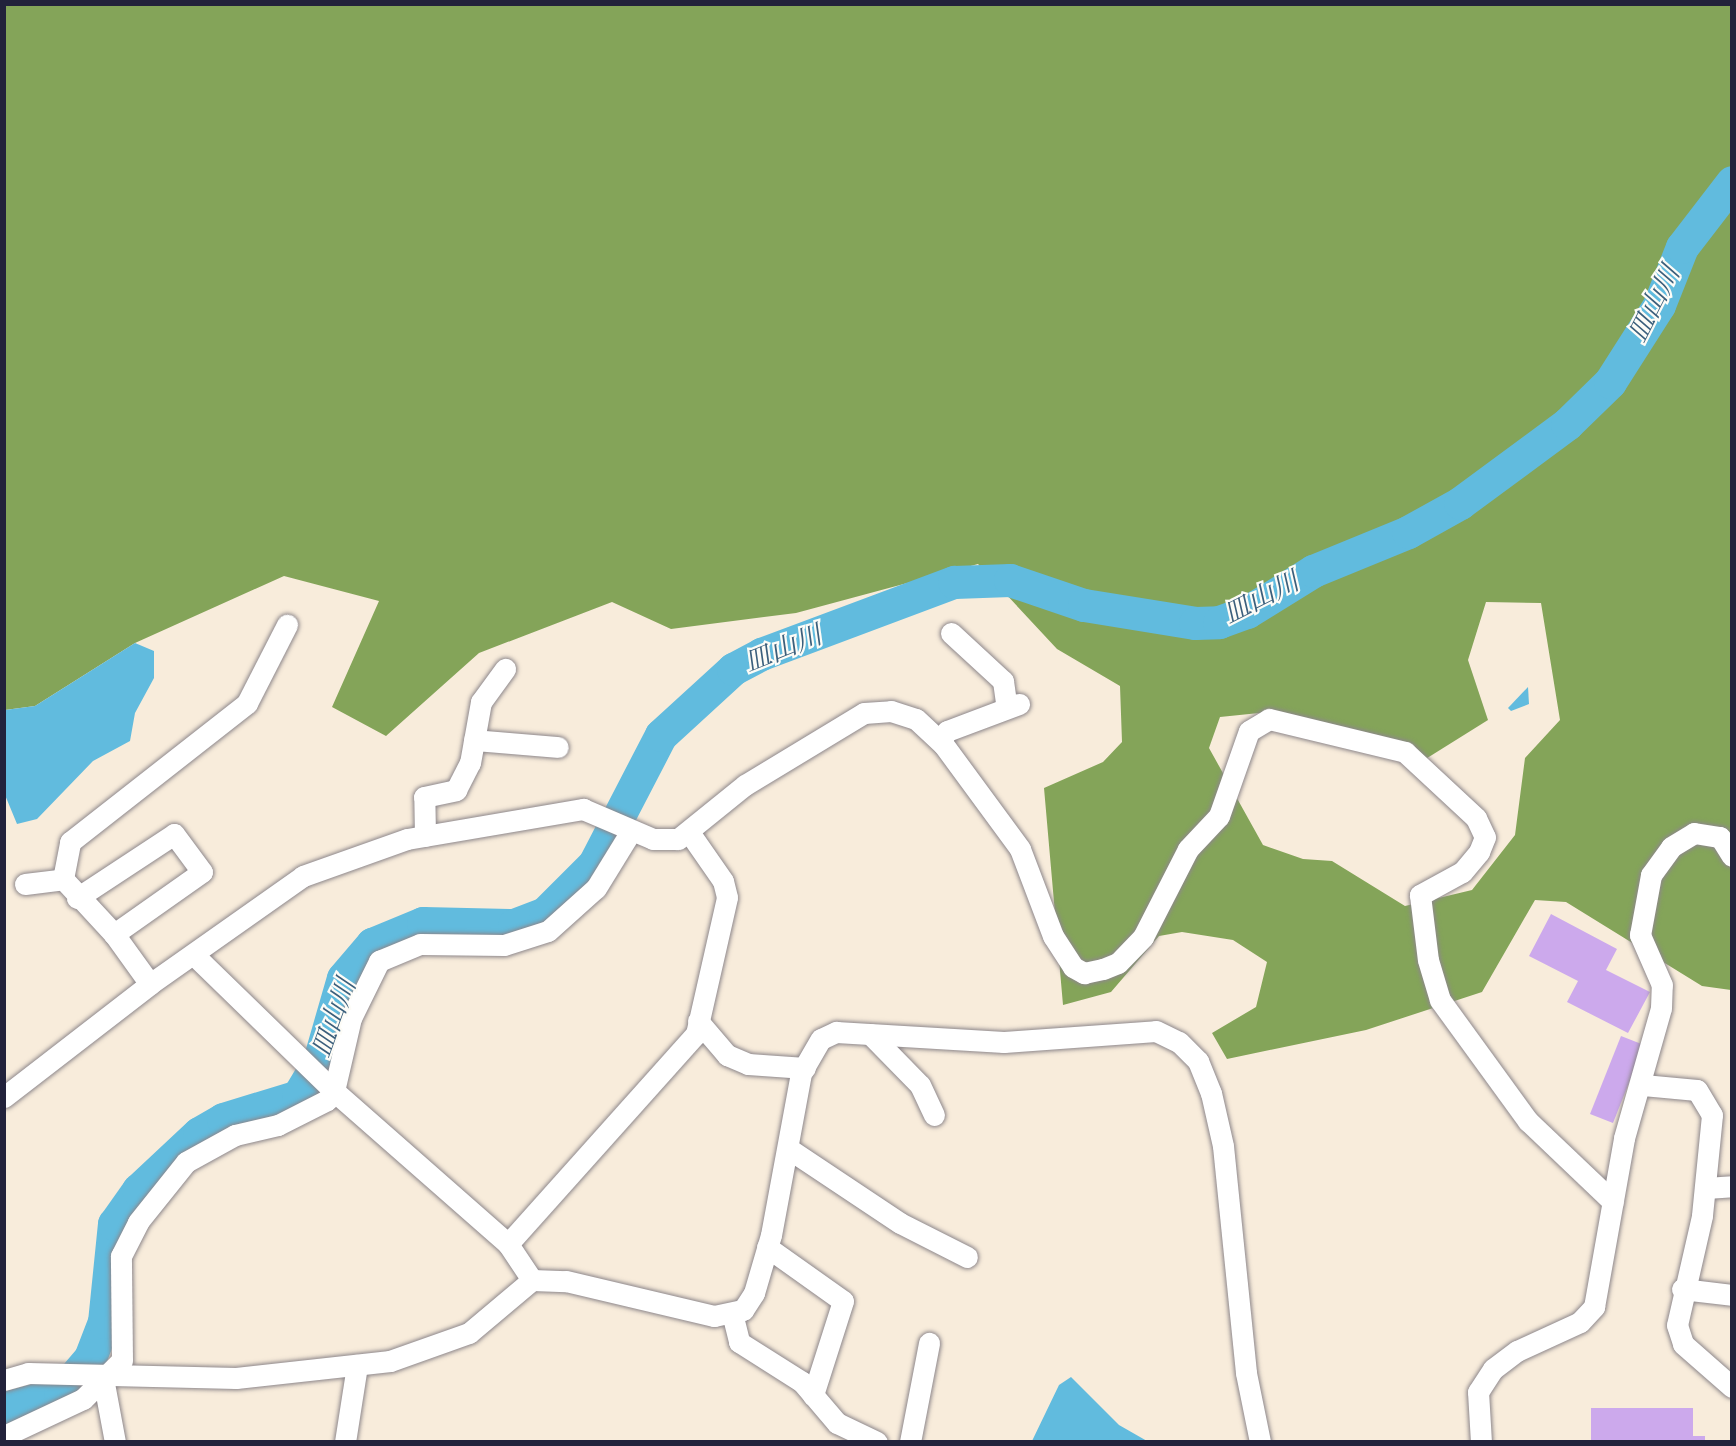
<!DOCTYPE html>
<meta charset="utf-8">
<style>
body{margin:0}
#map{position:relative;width:1736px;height:1446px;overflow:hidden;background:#f8ecdb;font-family:"IM FELL Double Pica","Noto Serif JP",serif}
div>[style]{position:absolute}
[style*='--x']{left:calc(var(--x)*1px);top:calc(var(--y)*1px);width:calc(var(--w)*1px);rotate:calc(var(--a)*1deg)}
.forest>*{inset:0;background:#84a459}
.water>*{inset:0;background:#61bbde}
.river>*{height:33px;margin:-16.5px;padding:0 16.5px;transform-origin:16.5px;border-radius:16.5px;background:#61bbde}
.building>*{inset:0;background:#cca9ec}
.roads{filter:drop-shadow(0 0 2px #8d878b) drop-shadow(0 0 2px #8d878b)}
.minor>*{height:21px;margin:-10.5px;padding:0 10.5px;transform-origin:10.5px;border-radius:10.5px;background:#fff}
span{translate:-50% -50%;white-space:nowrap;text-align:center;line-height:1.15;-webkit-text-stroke:4.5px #fdfcf7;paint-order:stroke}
.water-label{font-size:27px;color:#3b5f7c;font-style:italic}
.frame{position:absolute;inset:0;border:6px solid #22223b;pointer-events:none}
</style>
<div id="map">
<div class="forest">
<i style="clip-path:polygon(evenodd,4px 5px,1731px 5px,1731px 990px,1702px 986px,1566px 902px,1535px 900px,1482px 992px,1366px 1030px,1227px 1059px,1212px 1033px,1256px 1007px,1267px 962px,1233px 940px,1182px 932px,1159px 936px,1111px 992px,1063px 1005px,1044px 788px,1103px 762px,1122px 742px,1120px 686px,1057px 649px,978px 564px,796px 613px,671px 629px,612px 602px,479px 653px,386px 736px,332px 707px,379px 601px,284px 576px,135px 643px,35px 706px,5px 710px,4px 5px,1486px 602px,1541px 603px,1560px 720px,1525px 758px,1515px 835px,1472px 890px,1405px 906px,1332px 861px,1303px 859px,1263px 845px,1209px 748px,1220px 717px,1269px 712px,1424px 760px,1488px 720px,1468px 660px,1486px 602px)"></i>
</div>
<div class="water">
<i style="clip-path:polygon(135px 643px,154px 651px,154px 678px,135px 713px,130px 741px,93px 761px,37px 819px,17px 824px,5px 795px,5px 710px,35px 706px)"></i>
<i style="clip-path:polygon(1528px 687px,1529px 704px,1511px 711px,1508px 708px)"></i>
<i style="clip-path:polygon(1071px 1377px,1119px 1425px,1147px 1441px,1032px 1441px,1059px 1385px)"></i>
</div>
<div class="river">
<i style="--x:4;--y:1408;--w:58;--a:-15"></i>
<i style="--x:60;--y:1393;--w:46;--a:-49.4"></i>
<i style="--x:90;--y:1358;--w:39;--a:-69"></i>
<i style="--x:104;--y:1322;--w:99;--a:-84.2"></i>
<i style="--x:114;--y:1224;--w:42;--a:-54.8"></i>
<i style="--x:138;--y:1190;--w:83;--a:-43.1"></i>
<i style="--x:199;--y:1133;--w:28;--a:-30"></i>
<i style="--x:223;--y:1119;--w:78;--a:-17"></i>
<i style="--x:298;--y:1096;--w:41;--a:-59"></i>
<i style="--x:319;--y:1061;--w:86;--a:-73.9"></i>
<i style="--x:343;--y:978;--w:45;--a:-49.5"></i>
<i style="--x:372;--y:944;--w:55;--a:-22.4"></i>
<i style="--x:423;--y:923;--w:91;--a:1.3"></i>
<i style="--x:514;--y:925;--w:33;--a:-21"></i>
<i style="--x:545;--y:913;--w:69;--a:-45"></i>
<i style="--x:594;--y:864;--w:145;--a:-62.6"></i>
<i style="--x:661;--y:735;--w:98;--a:-42.5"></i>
<i style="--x:733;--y:669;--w:32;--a:-28"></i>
<i style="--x:761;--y:654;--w:206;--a:-20.5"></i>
<i style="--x:954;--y:582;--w:56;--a:-2"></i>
<i style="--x:1010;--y:580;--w:78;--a:18.7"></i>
<i style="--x:1084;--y:605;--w:112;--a:9.2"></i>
<i style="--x:1195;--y:623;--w:24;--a:-2"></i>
<i style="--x:1219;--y:622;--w:30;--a:-20"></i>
<i style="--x:1247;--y:612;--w:78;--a:-31.8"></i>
<i style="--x:1313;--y:571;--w:103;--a:-22.3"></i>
<i style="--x:1408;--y:532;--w:60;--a:-29.1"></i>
<i style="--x:1460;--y:503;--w:133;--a:-36.4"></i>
<i style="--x:1567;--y:424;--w:60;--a:-44.3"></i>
<i style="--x:1610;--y:382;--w:91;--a:-57.5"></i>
<i style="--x:1659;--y:305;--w:62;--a:-68.4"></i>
<i style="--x:1682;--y:247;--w:82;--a:-52.4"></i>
</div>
<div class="building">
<i style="clip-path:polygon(1551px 914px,1617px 949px,1606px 970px,1650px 992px,1628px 1033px,1567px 1002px,1578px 981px,1529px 956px)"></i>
<i style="clip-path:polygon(1621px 1036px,1644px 1045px,1613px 1123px,1590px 1114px)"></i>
<i style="clip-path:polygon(1591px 1408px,1693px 1408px,1693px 1436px,1705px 1436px,1705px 1442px,1591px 1442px)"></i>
</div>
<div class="roads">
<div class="minor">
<i style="--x:951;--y:633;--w:71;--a:42.7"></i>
<i style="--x:1003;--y:681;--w:27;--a:82"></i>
<i style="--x:474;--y:740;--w:84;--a:4.8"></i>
<i style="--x:940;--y:741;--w:12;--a:-55"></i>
<i style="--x:947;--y:731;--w:77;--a:-20.6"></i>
<i style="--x:425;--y:836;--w:39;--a:-91"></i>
<i style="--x:424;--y:797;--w:33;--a:-12"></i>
<i style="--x:456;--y:790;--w:30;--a:-63"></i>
<i style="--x:470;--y:763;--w:62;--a:-79.8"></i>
<i style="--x:481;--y:702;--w:41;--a:-54"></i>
<i style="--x:25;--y:884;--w:38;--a:-7"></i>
<i style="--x:77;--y:898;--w:116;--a:-33.4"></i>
<i style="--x:174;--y:834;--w:47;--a:53.6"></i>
<i style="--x:202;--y:872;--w:108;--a:144.8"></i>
<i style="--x:194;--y:955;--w:195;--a:44.2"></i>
<i style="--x:334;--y:1091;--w:232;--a:41.3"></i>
<i style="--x:508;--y:1244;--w:43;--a:56.3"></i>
<i style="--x:150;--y:984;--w:62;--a:-125.8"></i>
<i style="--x:114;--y:934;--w:75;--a:-132.8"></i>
<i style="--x:63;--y:879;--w:38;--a:-79"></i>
<i style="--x:70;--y:842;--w:225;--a:-38.1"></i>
<i style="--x:247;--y:703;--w:88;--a:-62.9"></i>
<i style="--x:698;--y:1021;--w:45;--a:49.5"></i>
<i style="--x:727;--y:1055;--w:23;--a:23"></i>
<i style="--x:748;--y:1064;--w:57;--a:4"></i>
<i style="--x:870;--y:1034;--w:71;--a:45.6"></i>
<i style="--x:920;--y:1085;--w:33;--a:65"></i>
<i style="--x:1643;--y:1085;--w:54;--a:5.3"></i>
<i style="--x:1697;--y:1090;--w:29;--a:59"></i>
<i style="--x:1712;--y:1115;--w:101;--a:95.7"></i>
<i style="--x:1702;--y:1216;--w:112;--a:102.9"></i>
<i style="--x:1677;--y:1325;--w:20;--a:72"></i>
<i style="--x:1683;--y:1344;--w:65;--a:41.3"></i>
<i style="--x:4;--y:1097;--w:185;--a:-37.7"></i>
<i style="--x:150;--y:984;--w:187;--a:-35.2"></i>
<i style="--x:303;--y:876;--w:110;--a:-19.6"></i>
<i style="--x:407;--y:839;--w:179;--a:-9.7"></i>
<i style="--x:583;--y:809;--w:76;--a:23.2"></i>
<i style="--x:653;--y:839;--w:25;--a:0"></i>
<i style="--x:678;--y:839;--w:86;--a:-38.9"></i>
<i style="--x:745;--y:785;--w:139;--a:-31.2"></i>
<i style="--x:864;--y:713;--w:27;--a:-4"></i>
<i style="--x:891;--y:711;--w:26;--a:18"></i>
<i style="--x:916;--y:719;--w:37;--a:43"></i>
<i style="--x:943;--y:744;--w:130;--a:53.7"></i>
<i style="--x:1020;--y:849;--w:93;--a:69.2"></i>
<i style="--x:1053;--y:936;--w:37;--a:57"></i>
<i style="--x:1073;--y:967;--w:13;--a:29"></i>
<i style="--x:1084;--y:973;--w:19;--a:-12"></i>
<i style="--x:1103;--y:969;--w:16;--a:-22"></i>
<i style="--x:1118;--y:963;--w:36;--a:-46"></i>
<i style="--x:1143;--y:937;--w:99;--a:-62.9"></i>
<i style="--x:1188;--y:849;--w:45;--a:-46.8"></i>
<i style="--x:1219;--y:816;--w:90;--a:-70.6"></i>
<i style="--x:1249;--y:731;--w:23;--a:-31"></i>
<i style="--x:1269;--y:719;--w:140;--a:13.6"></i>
<i style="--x:1405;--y:752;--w:97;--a:42.9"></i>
<i style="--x:1476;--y:818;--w:21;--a:65"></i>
<i style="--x:1485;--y:837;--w:16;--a:112"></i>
<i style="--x:1479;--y:852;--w:26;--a:130"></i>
<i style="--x:1462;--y:872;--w:48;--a:151.3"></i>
<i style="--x:1420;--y:895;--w:65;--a:83"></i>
<i style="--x:1428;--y:960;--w:42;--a:73.3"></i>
<i style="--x:1440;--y:1000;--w:150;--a:54"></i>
<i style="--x:1528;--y:1121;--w:117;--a:43.6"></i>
<i style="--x:789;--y:1149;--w:133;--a:33.7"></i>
<i style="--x:900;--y:1223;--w:75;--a:26.9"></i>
<i style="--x:1706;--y:1188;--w:26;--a:-4"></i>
<i style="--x:508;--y:1244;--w:282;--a:-48.2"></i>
<i style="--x:696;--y:1034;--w:140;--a:-77.2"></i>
<i style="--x:727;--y:897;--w:16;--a:-104"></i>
<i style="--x:723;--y:881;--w:60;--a:-124.8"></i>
<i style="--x:767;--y:1247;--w:93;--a:35.4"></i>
<i style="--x:843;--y:1301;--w:99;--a:107.7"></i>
<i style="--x:1682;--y:1289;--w:50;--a:6.8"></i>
<i style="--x:732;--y:1313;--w:30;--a:76"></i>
<i style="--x:739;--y:1342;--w:75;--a:32.4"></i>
<i style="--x:802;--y:1382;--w:54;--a:49.5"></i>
<i style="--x:837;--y:1423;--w:44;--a:25.4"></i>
<i style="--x:103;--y:1378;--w:65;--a:79.4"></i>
<i style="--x:4;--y:1380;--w:25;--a:-16"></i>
<i style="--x:28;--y:1373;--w:208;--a:1.4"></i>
<i style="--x:236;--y:1378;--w:155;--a:-6.3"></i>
<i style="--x:390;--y:1361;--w:84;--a:-19.5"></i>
<i style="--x:469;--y:1333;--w:82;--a:-40.1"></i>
<i style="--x:532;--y:1280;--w:34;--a:2"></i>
<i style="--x:566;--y:1281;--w:152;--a:13.3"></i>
<i style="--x:714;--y:1316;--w:30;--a:-12"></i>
<i style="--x:743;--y:1310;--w:20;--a:-57"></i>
<i style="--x:754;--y:1293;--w:60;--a:-73.7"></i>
<i style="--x:771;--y:1235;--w:165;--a:-79.5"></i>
<i style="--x:801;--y:1073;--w:39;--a:-60"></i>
<i style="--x:821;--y:1039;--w:17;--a:-25"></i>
<i style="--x:836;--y:1032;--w:168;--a:3.4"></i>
<i style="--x:1004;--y:1042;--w:152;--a:-4.1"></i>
<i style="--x:1156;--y:1031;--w:25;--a:26"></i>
<i style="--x:1179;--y:1042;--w:27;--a:45"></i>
<i style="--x:1198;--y:1061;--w:35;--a:68"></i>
<i style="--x:1211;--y:1093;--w:54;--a:77.2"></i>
<i style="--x:1223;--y:1146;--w:228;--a:84.2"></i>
<i style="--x:1246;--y:1373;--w:70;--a:78.5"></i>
<i style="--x:4;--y:1436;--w:87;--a:-25.1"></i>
<i style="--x:83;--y:1399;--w:55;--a:-45"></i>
<i style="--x:122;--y:1360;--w:104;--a:-90.6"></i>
<i style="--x:121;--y:1256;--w:38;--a:-63"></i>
<i style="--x:138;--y:1222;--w:77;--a:-51.3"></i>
<i style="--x:186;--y:1162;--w:56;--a:-28.9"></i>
<i style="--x:235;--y:1135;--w:44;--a:-13.1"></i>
<i style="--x:278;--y:1125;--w:55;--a:-27"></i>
<i style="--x:327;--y:1100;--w:11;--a:-52"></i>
<i style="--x:334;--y:1091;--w:75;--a:-76.9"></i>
<i style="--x:351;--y:1018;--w:64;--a:-63.8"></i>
<i style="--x:379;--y:961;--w:44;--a:-22.5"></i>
<i style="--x:420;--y:944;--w:84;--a:0.7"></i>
<i style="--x:504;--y:945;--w:46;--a:-17.7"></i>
<i style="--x:548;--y:931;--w:64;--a:-41.9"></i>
<i style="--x:596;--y:888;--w:67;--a:-58.4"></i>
<i style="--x:345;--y:1442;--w:78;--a:-81.1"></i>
<i style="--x:910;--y:1442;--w:101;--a:-79.1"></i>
<i style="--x:1481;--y:1442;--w:50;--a:-93.4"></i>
<i style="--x:1478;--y:1392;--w:27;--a:-57"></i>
<i style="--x:1493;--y:1369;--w:30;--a:-37"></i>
<i style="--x:1517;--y:1351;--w:69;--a:-24.7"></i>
<i style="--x:1580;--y:1322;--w:21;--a:-47"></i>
<i style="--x:1594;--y:1307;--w:172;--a:-79.9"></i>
<i style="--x:1624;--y:1138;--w:135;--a:-74.1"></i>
<i style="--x:1661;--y:1008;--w:23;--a:-88"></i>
<i style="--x:1662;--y:985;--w:55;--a:-113.7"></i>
<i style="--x:1640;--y:935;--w:61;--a:-79.6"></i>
<i style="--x:1651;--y:875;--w:34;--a:-54"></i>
<i style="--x:1671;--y:847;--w:27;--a:-31"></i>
<i style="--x:1694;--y:833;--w:26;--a:9"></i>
<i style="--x:1720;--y:837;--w:22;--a:58"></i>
</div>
</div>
<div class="water-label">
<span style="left:1654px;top:304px;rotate:-63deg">皿山川</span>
<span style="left:1261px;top:598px;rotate:-27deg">皿山川</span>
<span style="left:783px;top:649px;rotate:-22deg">皿山川</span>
<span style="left:334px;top:1018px;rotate:-70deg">皿山川</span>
</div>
<div class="frame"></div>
</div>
